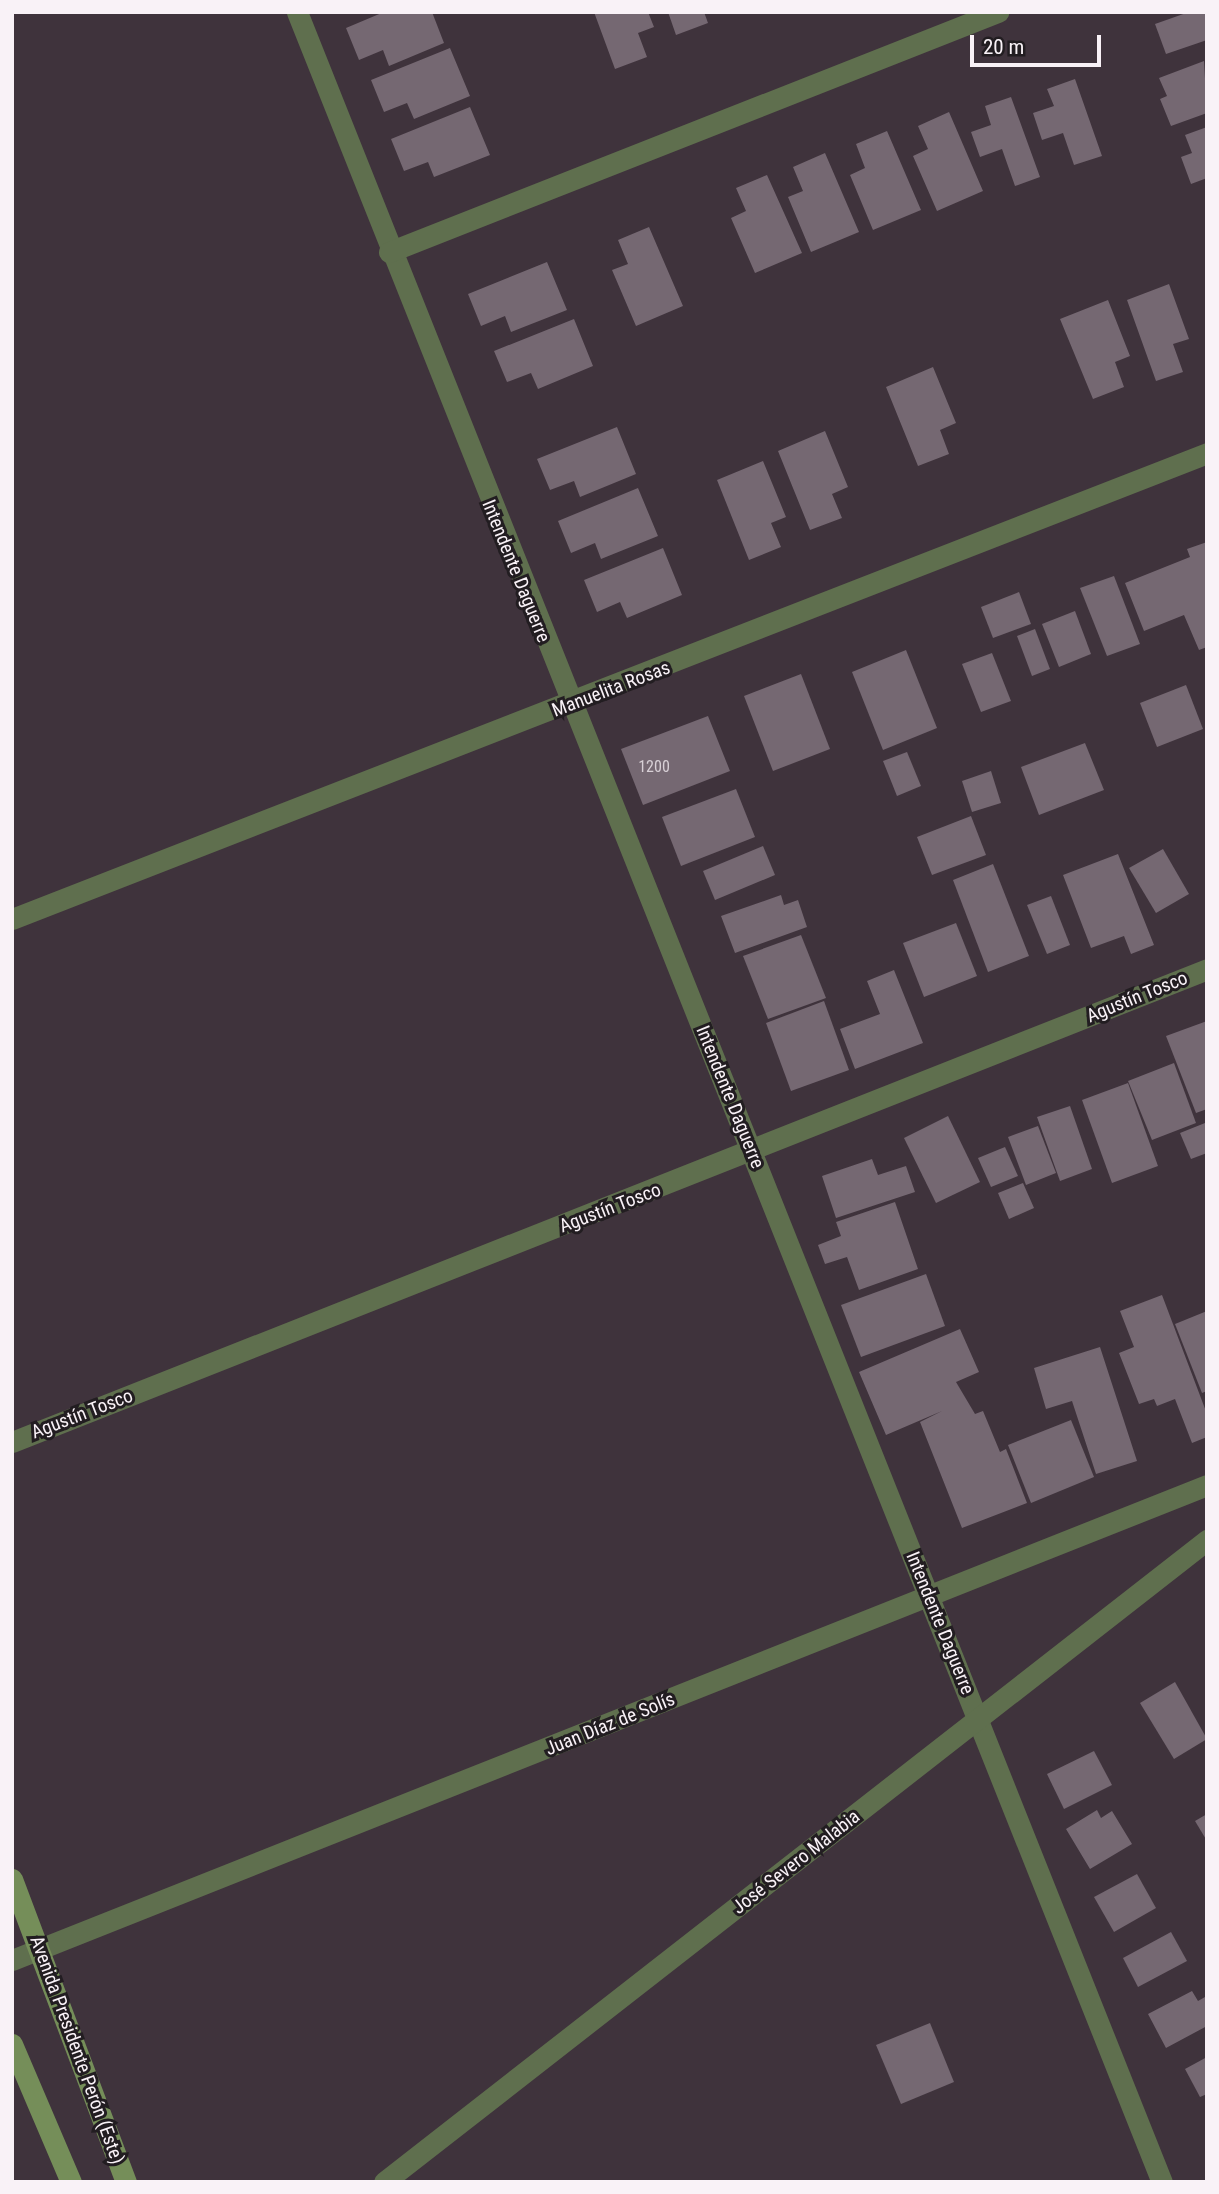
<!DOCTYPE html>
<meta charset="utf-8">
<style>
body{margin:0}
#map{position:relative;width:1219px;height:2194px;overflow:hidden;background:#3f333c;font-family:"Roboto Condensed",sans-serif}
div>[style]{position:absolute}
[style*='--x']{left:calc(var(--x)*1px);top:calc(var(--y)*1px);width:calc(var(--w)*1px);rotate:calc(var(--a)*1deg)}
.building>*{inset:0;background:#756872}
.street>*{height:21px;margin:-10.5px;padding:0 10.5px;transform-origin:10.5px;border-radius:10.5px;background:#5f6f4e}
.secondary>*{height:21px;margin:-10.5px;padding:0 10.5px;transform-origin:10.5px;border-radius:10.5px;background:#758e59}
span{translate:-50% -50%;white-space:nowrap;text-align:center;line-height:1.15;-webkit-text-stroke:6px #221d21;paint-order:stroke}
.number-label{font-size:16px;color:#d8d0d6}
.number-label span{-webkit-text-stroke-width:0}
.street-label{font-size:19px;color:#f9f2f7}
.frame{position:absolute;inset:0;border:14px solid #f9f2f7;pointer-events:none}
.scale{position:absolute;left:970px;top:35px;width:131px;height:32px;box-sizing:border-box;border:4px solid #f9f2f7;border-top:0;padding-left:9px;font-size:21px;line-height:24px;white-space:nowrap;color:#f9f2f7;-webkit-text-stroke:5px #221d21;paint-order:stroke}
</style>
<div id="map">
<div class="building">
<i style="clip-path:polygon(384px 12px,432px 12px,444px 43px,389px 66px,383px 50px,359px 60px,346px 28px)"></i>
<i style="clip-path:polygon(594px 12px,648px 12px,654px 27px,638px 33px,647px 57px,615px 69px)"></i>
<i style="clip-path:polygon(668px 12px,704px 12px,708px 23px,676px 35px)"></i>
<i style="clip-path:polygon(1189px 12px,1207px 12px,1207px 40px,1166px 54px,1155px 24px)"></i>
<i style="clip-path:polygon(450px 48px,470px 96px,414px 119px,407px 103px,384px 112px,371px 80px)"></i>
<i style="clip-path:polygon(1204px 61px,1207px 113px,1171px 126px,1160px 99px,1167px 96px,1159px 78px)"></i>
<i style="clip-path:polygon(1075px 79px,1102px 156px,1074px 165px,1063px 133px,1042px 140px,1033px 113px,1054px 106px,1047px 89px)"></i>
<i style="clip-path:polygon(1011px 97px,1040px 177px,1015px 186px,1002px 149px,980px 157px,971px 132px,991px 125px,985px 106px)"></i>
<i style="clip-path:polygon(470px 107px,490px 155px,434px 177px,428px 162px,404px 171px,391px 139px)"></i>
<i style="clip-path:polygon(949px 112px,983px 191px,937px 211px,913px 156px,928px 149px,918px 126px)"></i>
<i style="clip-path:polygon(1207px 127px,1207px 178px,1191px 184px,1181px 157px,1192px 153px,1185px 135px)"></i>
<i style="clip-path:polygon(887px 131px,921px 210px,873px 230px,850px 175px,865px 168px,856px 144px)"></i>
<i style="clip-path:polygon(825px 153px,859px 232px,811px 252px,788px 197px,803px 191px,793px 167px)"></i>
<i style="clip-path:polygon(767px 175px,802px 253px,755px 273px,731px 218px,746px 211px,736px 188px)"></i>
<i style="clip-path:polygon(649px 227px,683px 306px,636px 326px,612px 270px,628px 264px,618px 240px)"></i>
<i style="clip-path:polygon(547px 262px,567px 310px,511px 332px,505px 316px,481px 326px,468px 294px)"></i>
<i style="clip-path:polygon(1169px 284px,1189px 339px,1173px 344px,1183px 372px,1156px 381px,1127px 300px)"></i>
<i style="clip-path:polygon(1108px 300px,1130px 356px,1115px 362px,1124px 387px,1093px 399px,1060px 319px)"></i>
<i style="clip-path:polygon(574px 319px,593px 366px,538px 389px,531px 373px,507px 382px,494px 351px)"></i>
<i style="clip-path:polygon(933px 367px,956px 423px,940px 430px,949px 454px,918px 466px,886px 387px)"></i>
<i style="clip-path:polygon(617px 427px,636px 474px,580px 497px,574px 481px,550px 490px,537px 459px)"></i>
<i style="clip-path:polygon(825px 431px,848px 487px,832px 494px,842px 518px,810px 530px,778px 451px)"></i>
<i style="clip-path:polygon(763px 461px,786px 517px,771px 523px,781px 547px,749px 560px,717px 480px)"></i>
<i style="clip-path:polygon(638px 488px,658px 536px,601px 559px,595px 543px,571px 553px,558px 521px)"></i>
<i style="clip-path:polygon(1207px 542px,1207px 647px,1199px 650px,1184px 615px,1144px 631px,1125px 583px,1190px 557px,1187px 549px)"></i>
<i style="clip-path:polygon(663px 548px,682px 595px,627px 618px,620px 602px,597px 612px,584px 580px)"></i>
<i style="clip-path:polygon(1114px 576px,1140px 644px,1107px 656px,1080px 588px)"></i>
<i style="clip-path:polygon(1019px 592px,1031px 624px,993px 638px,981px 607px)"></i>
<i style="clip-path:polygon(1075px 611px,1091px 654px,1059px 667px,1042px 624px)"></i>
<i style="clip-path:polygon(1035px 629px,1050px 669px,1032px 676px,1017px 636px)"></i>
<i style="clip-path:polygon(906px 650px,937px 728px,883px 750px,852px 672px)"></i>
<i style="clip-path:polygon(992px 653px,1011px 701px,981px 712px,962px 664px)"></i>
<i style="clip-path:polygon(801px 674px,830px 749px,773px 771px,744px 696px)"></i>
<i style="clip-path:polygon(1186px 685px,1203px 729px,1157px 747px,1140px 703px)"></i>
<i style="clip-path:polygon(708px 716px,730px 771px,643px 805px,621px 749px)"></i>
<i style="clip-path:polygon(1085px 743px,1104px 790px,1039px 815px,1021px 767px)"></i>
<i style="clip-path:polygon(907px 752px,921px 786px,897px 796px,883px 761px)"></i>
<i style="clip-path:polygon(991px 771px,1001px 803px,972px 812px,962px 781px)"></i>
<i style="clip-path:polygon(736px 789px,755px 837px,681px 866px,662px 817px)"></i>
<i style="clip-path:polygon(971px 816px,986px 855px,932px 875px,917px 837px)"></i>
<i style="clip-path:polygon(763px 846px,775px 875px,715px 900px,703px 871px)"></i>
<i style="clip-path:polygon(1163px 849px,1189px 894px,1156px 913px,1129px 868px)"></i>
<i style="clip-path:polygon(1118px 854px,1154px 945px,1131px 954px,1124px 936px,1091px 948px,1063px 875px)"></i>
<i style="clip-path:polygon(993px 864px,1029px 956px,988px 972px,953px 880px)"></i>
<i style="clip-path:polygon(781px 895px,784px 905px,798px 900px,807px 927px,735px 953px,721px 916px)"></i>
<i style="clip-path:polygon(1051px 896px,1070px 945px,1047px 954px,1027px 905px)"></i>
<i style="clip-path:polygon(956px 923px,977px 976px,924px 997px,903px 943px)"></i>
<i style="clip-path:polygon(801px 935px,826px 998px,768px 1019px,743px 956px)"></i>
<i style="clip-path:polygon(894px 970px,923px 1043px,855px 1069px,840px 1029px,880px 1014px,867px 981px)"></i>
<i style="clip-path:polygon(824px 1001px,849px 1070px,791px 1091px,766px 1023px)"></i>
<i style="clip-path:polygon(1207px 1021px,1207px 1109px,1196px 1113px,1166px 1036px)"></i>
<i style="clip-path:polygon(1174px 1063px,1196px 1123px,1152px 1140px,1128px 1081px)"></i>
<i style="clip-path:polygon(1128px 1083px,1158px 1166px,1112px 1183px,1082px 1100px)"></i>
<i style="clip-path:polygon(1070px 1106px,1092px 1169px,1060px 1181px,1037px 1117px)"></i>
<i style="clip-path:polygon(948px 1116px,980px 1182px,936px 1203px,904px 1138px)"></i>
<i style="clip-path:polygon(1205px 1123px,1207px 1153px,1191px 1159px,1180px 1133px)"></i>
<i style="clip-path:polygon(1038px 1126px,1056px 1173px,1026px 1185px,1008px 1137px)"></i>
<i style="clip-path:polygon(1005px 1147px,1018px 1176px,991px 1187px,978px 1158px)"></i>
<i style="clip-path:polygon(872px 1159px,878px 1175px,906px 1166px,915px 1192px,836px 1218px,822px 1176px)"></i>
<i style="clip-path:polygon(1023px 1183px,1034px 1208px,1009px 1219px,998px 1193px)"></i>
<i style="clip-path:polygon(895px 1202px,918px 1269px,859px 1290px,847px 1257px,825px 1264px,818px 1245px,841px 1236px,836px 1222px)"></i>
<i style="clip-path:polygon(926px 1274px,945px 1326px,861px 1357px,841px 1305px)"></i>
<i style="clip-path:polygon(1162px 1295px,1207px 1414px,1207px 1437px,1192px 1443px,1175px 1399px,1157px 1406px,1154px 1399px,1139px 1404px,1119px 1353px,1134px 1347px,1120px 1311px)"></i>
<i style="clip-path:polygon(1207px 1311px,1207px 1391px,1202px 1393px,1175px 1324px)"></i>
<i style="clip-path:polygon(960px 1329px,979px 1372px,956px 1382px,975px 1414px,983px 1411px,1000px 1452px,1006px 1449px,1027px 1503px,962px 1528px,920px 1422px,942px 1411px,886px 1435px,859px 1372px)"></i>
<i style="clip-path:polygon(1100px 1347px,1137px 1461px,1096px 1474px,1072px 1401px,1046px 1409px,1034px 1368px)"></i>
<i style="clip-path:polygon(1071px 1420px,1094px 1477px,1031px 1503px,1008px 1445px)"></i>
<i style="clip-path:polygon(1175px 1682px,1207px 1739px,1174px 1759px,1140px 1703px)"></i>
<i style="clip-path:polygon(1094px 1751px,1112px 1785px,1064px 1809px,1047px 1774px)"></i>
<i style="clip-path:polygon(1097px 1810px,1101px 1818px,1112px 1811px,1132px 1844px,1090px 1869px,1066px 1829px)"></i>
<i style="clip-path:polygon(1207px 1814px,1207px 1841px,1195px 1821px)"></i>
<i style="clip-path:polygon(1137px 1874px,1156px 1908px,1114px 1932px,1094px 1897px)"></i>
<i style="clip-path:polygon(1171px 1932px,1187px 1961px,1138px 1987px,1123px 1958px)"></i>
<i style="clip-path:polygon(1192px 1991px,1198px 2001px,1205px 1997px,1207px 2001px,1207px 2026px,1166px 2048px,1148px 2014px)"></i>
<i style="clip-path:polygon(930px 2023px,954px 2082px,901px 2104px,876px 2045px)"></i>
<i style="clip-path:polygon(1207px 2057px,1207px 2094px,1200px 2097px,1185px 2069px)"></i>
</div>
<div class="street">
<i style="--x:297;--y:12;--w:2336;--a:68.27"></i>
<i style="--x:389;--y:252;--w:655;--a:-21.51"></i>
<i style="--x:12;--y:919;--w:1283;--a:-21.3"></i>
<i style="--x:12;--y:1442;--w:1285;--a:-21.59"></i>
<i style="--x:12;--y:1960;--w:1286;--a:-21.68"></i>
<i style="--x:384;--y:2182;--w:1044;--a:-37.96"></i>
</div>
<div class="secondary">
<i style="--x:12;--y:1879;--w:324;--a:69.4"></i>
<i style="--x:12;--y:2044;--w:150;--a:66.9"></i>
</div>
<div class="number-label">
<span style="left:654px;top:767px">1200</span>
</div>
<div class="street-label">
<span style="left:516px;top:571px;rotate:68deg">Intendente Daguerre</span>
<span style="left:611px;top:689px;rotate:-21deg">Manuelita Rosas</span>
<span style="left:1137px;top:997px;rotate:-22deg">Agustín Tosco</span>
<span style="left:730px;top:1097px;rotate:68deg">Intendente Daguerre</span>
<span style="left:610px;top:1208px;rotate:-21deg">Agustín Tosco</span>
<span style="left:82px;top:1414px;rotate:-21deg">Agustín Tosco</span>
<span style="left:940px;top:1623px;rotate:68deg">Intendente Daguerre</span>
<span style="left:610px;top:1724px;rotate:-22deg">Juan Díaz de Solís</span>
<span style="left:796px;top:1862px;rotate:-38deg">José Severo Malabia</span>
<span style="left:77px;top:2050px;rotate:70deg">Avenida Presidente Perón (Este)</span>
</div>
<div class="frame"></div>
<div class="scale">20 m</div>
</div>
